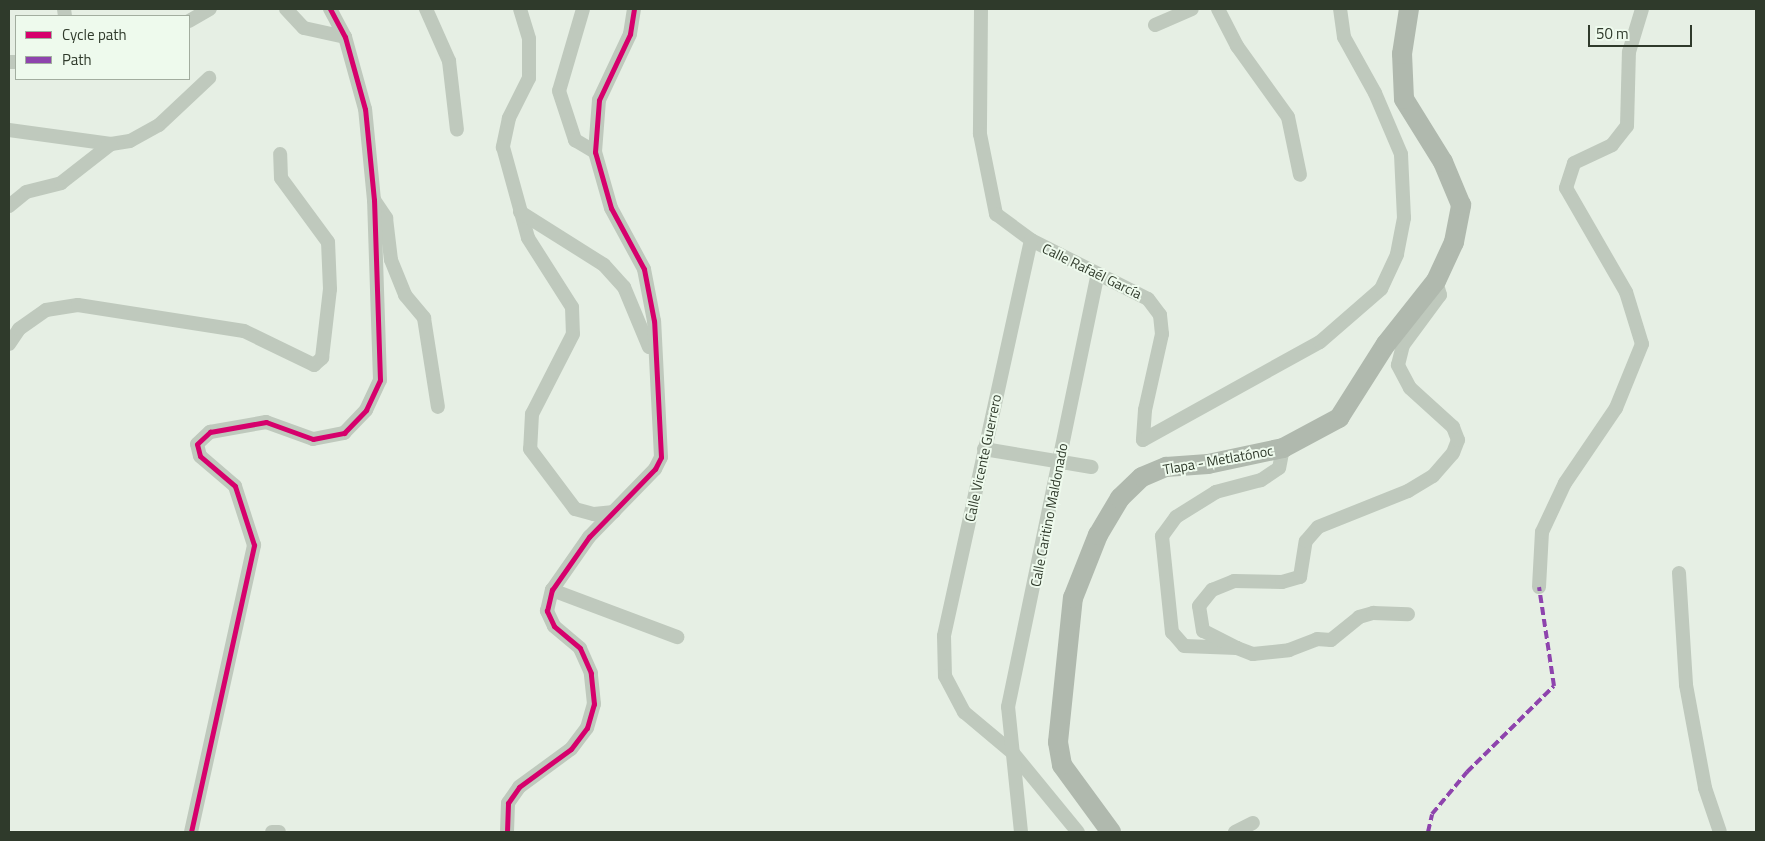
<!DOCTYPE html>
<meta charset="utf-8">
<style>
body{margin:0}
#map{position:relative;width:1765px;height:841px;overflow:hidden;background:#e6efe4;font-family:"Titillium Web",sans-serif}
div>[style]{position:absolute}
[style*='--x']{left:calc(var(--x)*1px);top:calc(var(--y)*1px);width:calc(var(--w)*1px);rotate:calc(var(--a)*1deg)}
.minor>*{height:14px;margin:-7px;padding:0 7px;transform-origin:7px;border-radius:7px;background:#bfc9bd}
.secondary>*{height:20px;margin:-10px;padding:0 10px;transform-origin:10px;border-radius:10px;background:#b0b9ae}
.quiet>*{height:4px;margin-top:-2px;transform-origin:0;background:repeating-linear-gradient(90deg,#8e44ad 0 8px,transparent 0 12px)}
.cycleway>*{height:5px;margin:-2.5px;padding:0 2.5px;transform-origin:2.5px;border-radius:2.5px;background:#d6006c}
span{translate:-50% -50%;white-space:nowrap;text-align:center;line-height:1.15;-webkit-text-stroke:4px #eefaed;paint-order:stroke}
.street-label{font-size:14px;color:#2f3a2b}
.frame{position:absolute;inset:0;border:10px solid #2f3a2b;pointer-events:none}
.legend{position:absolute;left:15px;top:15px;width:175px;height:65px;box-sizing:border-box;background:#eefaed;border:1px solid #a2ad9f;margin:0;padding:6px 9px;list-style:none;font-size:15px;color:#2f3a2b}
.legend li{display:flex;align-items:center;gap:10px;height:25px}
.legend b{width:25px;border:1px solid #a2ad9f}
.scale{position:absolute;left:1588px;top:25px;width:104px;height:22px;box-sizing:border-box;border:2px solid #2f3a2b;border-top:0;padding-left:6px;font-size:15px;line-height:18px;white-space:nowrap;color:#2f3a2b;-webkit-text-stroke:4px #eefaed;paint-order:stroke}
</style>
<div id="map">
<div class="minor">
<i style="--x:64;--y:9;--w:7;--a:82"></i>
<i style="--x:286;--y:9;--w:26;--a:47"></i>
<i style="--x:304;--y:28;--w:42;--a:12.4"></i>
<i style="--x:426;--y:9;--w:57;--a:66.1"></i>
<i style="--x:449;--y:61;--w:69;--a:83.4"></i>
<i style="--x:520;--y:9;--w:31;--a:73"></i>
<i style="--x:529;--y:39;--w:39;--a:90"></i>
<i style="--x:529;--y:78;--w:45;--a:116.6"></i>
<i style="--x:509;--y:118;--w:30;--a:102"></i>
<i style="--x:503;--y:147;--w:94;--a:74.6"></i>
<i style="--x:528;--y:238;--w:82;--a:57.5"></i>
<i style="--x:572;--y:307;--w:27;--a:88"></i>
<i style="--x:573;--y:334;--w:90;--a:117.1"></i>
<i style="--x:532;--y:414;--w:35;--a:93"></i>
<i style="--x:530;--y:449;--w:75;--a:53.1"></i>
<i style="--x:575;--y:509;--w:20;--a:15"></i>
<i style="--x:594;--y:514;--w:20;--a:-6"></i>
<i style="--x:583;--y:9;--w:85;--a:106.3"></i>
<i style="--x:559;--y:91;--w:52;--a:71.9"></i>
<i style="--x:575;--y:140;--w:23;--a:31"></i>
<i style="--x:981;--y:9;--w:125;--a:90.5"></i>
<i style="--x:980;--y:134;--w:82;--a:78.7"></i>
<i style="--x:996;--y:214;--w:44;--a:36.6"></i>
<i style="--x:1031;--y:240;--w:131;--a:26.8"></i>
<i style="--x:1148;--y:299;--w:20;--a:53"></i>
<i style="--x:1160;--y:315;--w:19;--a:84"></i>
<i style="--x:1162;--y:334;--w:78;--a:102.6"></i>
<i style="--x:1145;--y:410;--w:30;--a:94"></i>
<i style="--x:1218;--y:9;--w:42;--a:62.8"></i>
<i style="--x:1237;--y:46;--w:87;--a:54.3"></i>
<i style="--x:1288;--y:117;--w:59;--a:78.3"></i>
<i style="--x:189;--y:21;--w:24;--a:-30"></i>
<i style="--x:1155;--y:25;--w:40;--a:-23.4"></i>
<i style="--x:9;--y:62;--w:7;--a:0"></i>
<i style="--x:9;--y:130;--w:103;--a:7.8"></i>
<i style="--x:111;--y:144;--w:19;--a:-9"></i>
<i style="--x:130;--y:141;--w:33;--a:-29"></i>
<i style="--x:159;--y:125;--w:69;--a:-43.2"></i>
<i style="--x:374;--y:200;--w:22;--a:56"></i>
<i style="--x:386;--y:218;--w:42;--a:83.2"></i>
<i style="--x:391;--y:260;--w:38;--a:68"></i>
<i style="--x:405;--y:295;--w:30;--a:50"></i>
<i style="--x:424;--y:318;--w:90;--a:81.1"></i>
<i style="--x:9;--y:206;--w:22;--a:-39"></i>
<i style="--x:26;--y:192;--w:36;--a:-14"></i>
<i style="--x:61;--y:183;--w:63;--a:-38"></i>
<i style="--x:520;--y:212;--w:99;--a:32.2"></i>
<i style="--x:604;--y:265;--w:30;--a:48"></i>
<i style="--x:624;--y:287;--w:65;--a:67.4"></i>
<i style="--x:1031;--y:240;--w:405;--a:102.4"></i>
<i style="--x:944;--y:636;--w:40;--a:88.6"></i>
<i style="--x:945;--y:676;--w:41;--a:62.2"></i>
<i style="--x:964;--y:712;--w:64;--a:39.9"></i>
<i style="--x:1013;--y:753;--w:102;--a:50.6"></i>
<i style="--x:9;--y:344;--w:18;--a:-56"></i>
<i style="--x:19;--y:329;--w:33;--a:-35"></i>
<i style="--x:46;--y:310;--w:32;--a:-9"></i>
<i style="--x:78;--y:305;--w:168;--a:8.9"></i>
<i style="--x:244;--y:331;--w:78;--a:25.9"></i>
<i style="--x:314;--y:365;--w:11;--a:-41"></i>
<i style="--x:322;--y:358;--w:69;--a:-83.4"></i>
<i style="--x:330;--y:289;--w:47;--a:-92.4"></i>
<i style="--x:328;--y:242;--w:79;--a:-126.3"></i>
<i style="--x:281;--y:178;--w:24;--a:-92"></i>
<i style="--x:1143;--y:440;--w:202;--a:-29"></i>
<i style="--x:1320;--y:342;--w:81;--a:-41"></i>
<i style="--x:1381;--y:289;--w:38;--a:-65"></i>
<i style="--x:1397;--y:254;--w:37;--a:-79"></i>
<i style="--x:1404;--y:218;--w:64;--a:-92.7"></i>
<i style="--x:1401;--y:154;--w:66;--a:-113.1"></i>
<i style="--x:1375;--y:93;--w:64;--a:-119"></i>
<i style="--x:1344;--y:37;--w:28;--a:-98"></i>
<i style="--x:1283;--y:448;--w:20;--a:101"></i>
<i style="--x:1279;--y:468;--w:22;--a:146"></i>
<i style="--x:1261;--y:480;--w:47;--a:165.1"></i>
<i style="--x:1216;--y:492;--w:47;--a:148"></i>
<i style="--x:1176;--y:517;--w:24;--a:126"></i>
<i style="--x:1162;--y:536;--w:97;--a:84.1"></i>
<i style="--x:1172;--y:632;--w:18;--a:49"></i>
<i style="--x:1184;--y:646;--w:53;--a:2.2"></i>
<i style="--x:1237;--y:648;--w:17;--a:21"></i>
<i style="--x:1253;--y:654;--w:36;--a:-6"></i>
<i style="--x:1289;--y:650;--w:30;--a:-21"></i>
<i style="--x:1317;--y:639;--w:14;--a:4"></i>
<i style="--x:1331;--y:640;--w:36;--a:-39"></i>
<i style="--x:1359;--y:617;--w:15;--a:-16"></i>
<i style="--x:1373;--y:613;--w:35;--a:2"></i>
<i style="--x:984;--y:449;--w:109;--a:9.5"></i>
<i style="--x:1679;--y:573;--w:112;--a:86.4"></i>
<i style="--x:1686;--y:685;--w:105;--a:79.5"></i>
<i style="--x:1705;--y:788;--w:46;--a:71.2"></i>
<i style="--x:1539;--y:587;--w:55;--a:-86.9"></i>
<i style="--x:1542;--y:532;--w:54;--a:-64.9"></i>
<i style="--x:1565;--y:483;--w:91;--a:-55.8"></i>
<i style="--x:1616;--y:408;--w:69;--a:-67.9"></i>
<i style="--x:1642;--y:344;--w:54;--a:-107.1"></i>
<i style="--x:1626;--y:292;--w:120;--a:-120"></i>
<i style="--x:1566;--y:188;--w:26;--a:-72"></i>
<i style="--x:1574;--y:163;--w:42;--a:-25.3"></i>
<i style="--x:1612;--y:145;--w:24;--a:-52"></i>
<i style="--x:1627;--y:126;--w:74;--a:-88.5"></i>
<i style="--x:1629;--y:52;--w:45;--a:-73.2"></i>
<i style="--x:552;--y:590;--w:134;--a:20.6"></i>
<i style="--x:1237;--y:648;--w:38;--a:-153"></i>
<i style="--x:1203;--y:631;--w:25;--a:-99"></i>
<i style="--x:1199;--y:606;--w:21;--a:-51"></i>
<i style="--x:1212;--y:590;--w:24;--a:-22"></i>
<i style="--x:1234;--y:581;--w:48;--a:1.2"></i>
<i style="--x:1282;--y:582;--w:19;--a:-16"></i>
<i style="--x:1300;--y:577;--w:36;--a:-81"></i>
<i style="--x:1306;--y:541;--w:18;--a:-49"></i>
<i style="--x:1318;--y:527;--w:97;--a:-21.8"></i>
<i style="--x:1408;--y:491;--w:29;--a:-31"></i>
<i style="--x:1433;--y:476;--w:30;--a:-49"></i>
<i style="--x:1453;--y:453;--w:14;--a:-69"></i>
<i style="--x:1458;--y:440;--w:14;--a:-111"></i>
<i style="--x:1453;--y:427;--w:58;--a:-137.8"></i>
<i style="--x:1410;--y:388;--w:26;--a:-118"></i>
<i style="--x:1398;--y:365;--w:21;--a:-76"></i>
<i style="--x:1403;--y:345;--w:62;--a:-53.5"></i>
<i style="--x:1440;--y:295;--w:15;--a:-106"></i>
<i style="--x:191;--y:832;--w:294;--a:-77.6"></i>
<i style="--x:254;--y:545;--w:62;--a:-107.9"></i>
<i style="--x:235;--y:486;--w:46;--a:-139.4"></i>
<i style="--x:200;--y:456;--w:12;--a:-104"></i>
<i style="--x:197;--y:444;--w:18;--a:-43"></i>
<i style="--x:210;--y:432;--w:57;--a:-10.1"></i>
<i style="--x:266;--y:422;--w:50;--a:19.9"></i>
<i style="--x:313;--y:439;--w:32;--a:-11"></i>
<i style="--x:344;--y:433;--w:32;--a:-46"></i>
<i style="--x:366;--y:410;--w:33;--a:-65"></i>
<i style="--x:380;--y:380;--w:180;--a:-91.9"></i>
<i style="--x:374;--y:200;--w:91;--a:-95.6"></i>
<i style="--x:365;--y:109;--w:75;--a:-105.5"></i>
<i style="--x:345;--y:37;--w:32;--a:-118"></i>
<i style="--x:272;--y:832;--w:7;--a:0"></i>
<i style="--x:507;--y:832;--w:29;--a:-88"></i>
<i style="--x:508;--y:803;--w:19;--a:-55"></i>
<i style="--x:519;--y:787;--w:64;--a:-36.2"></i>
<i style="--x:571;--y:749;--w:26;--a:-53"></i>
<i style="--x:587;--y:728;--w:25;--a:-74"></i>
<i style="--x:594;--y:704;--w:31;--a:-96"></i>
<i style="--x:591;--y:673;--w:27;--a:-114"></i>
<i style="--x:580;--y:648;--w:34;--a:-140"></i>
<i style="--x:554;--y:626;--w:17;--a:-115"></i>
<i style="--x:547;--y:611;--w:22;--a:-77"></i>
<i style="--x:552;--y:590;--w:65;--a:-55.1"></i>
<i style="--x:589;--y:537;--w:95;--a:-45.9"></i>
<i style="--x:655;--y:469;--w:13;--a:-63"></i>
<i style="--x:661;--y:457;--w:136;--a:-92.9"></i>
<i style="--x:654;--y:321;--w:53;--a:-100.9"></i>
<i style="--x:644;--y:269;--w:69;--a:-118.4"></i>
<i style="--x:611;--y:208;--w:58;--a:-105.9"></i>
<i style="--x:595;--y:152;--w:52;--a:-85.6"></i>
<i style="--x:599;--y:100;--w:73;--a:-64.8"></i>
<i style="--x:630;--y:34;--w:25;--a:-81"></i>
<i style="--x:1021;--y:832;--w:126;--a:-95.9"></i>
<i style="--x:1008;--y:707;--w:440;--a:-78.3"></i>
<i style="--x:1235;--y:832;--w:20;--a:-27"></i>
</div>
<div class="secondary">
<i style="--x:1111;--y:832;--w:83;--a:-126.2"></i>
<i style="--x:1062;--y:765;--w:23;--a:-100"></i>
<i style="--x:1058;--y:742;--w:145;--a:-84.1"></i>
<i style="--x:1073;--y:598;--w:68;--a:-68.4"></i>
<i style="--x:1098;--y:535;--w:43;--a:-59.3"></i>
<i style="--x:1120;--y:498;--w:30;--a:-44"></i>
<i style="--x:1142;--y:477;--w:26;--a:-23"></i>
<i style="--x:1166;--y:467;--w:42;--a:-4.1"></i>
<i style="--x:1208;--y:464;--w:77;--a:-12"></i>
<i style="--x:1283;--y:448;--w:64;--a:-28.2"></i>
<i style="--x:1339;--y:418;--w:88;--a:-57.6"></i>
<i style="--x:1386;--y:344;--w:80;--a:-51.6"></i>
<i style="--x:1436;--y:281;--w:43;--a:-65.2"></i>
<i style="--x:1454;--y:242;--w:38;--a:-79"></i>
<i style="--x:1461;--y:205;--w:47;--a:-112.7"></i>
<i style="--x:1443;--y:162;--w:74;--a:-121.8"></i>
<i style="--x:1404;--y:99;--w:45;--a:-92.5"></i>
<i style="--x:1402;--y:54;--w:46;--a:-81.2"></i>
</div>
<div class="quiet">
<i style="--x:1428;--y:832;--w:18;--a:-77"></i>
<i style="--x:1432;--y:814;--w:55;--a:-50.2"></i>
<i style="--x:1467;--y:772;--w:122;--a:-44.7"></i>
<i style="--x:1554;--y:686;--w:100;--a:-98.6"></i>
</div>
<div class="cycleway">
<i style="--x:191;--y:832;--w:294;--a:-77.6"></i>
<i style="--x:254;--y:545;--w:62;--a:-107.9"></i>
<i style="--x:235;--y:486;--w:46;--a:-139.4"></i>
<i style="--x:200;--y:456;--w:12;--a:-104"></i>
<i style="--x:197;--y:444;--w:18;--a:-43"></i>
<i style="--x:210;--y:432;--w:57;--a:-10.1"></i>
<i style="--x:266;--y:422;--w:50;--a:19.9"></i>
<i style="--x:313;--y:439;--w:32;--a:-11"></i>
<i style="--x:344;--y:433;--w:32;--a:-46"></i>
<i style="--x:366;--y:410;--w:33;--a:-65"></i>
<i style="--x:380;--y:380;--w:180;--a:-91.9"></i>
<i style="--x:374;--y:200;--w:91;--a:-95.6"></i>
<i style="--x:365;--y:109;--w:75;--a:-105.5"></i>
<i style="--x:345;--y:37;--w:32;--a:-118"></i>
<i style="--x:507;--y:832;--w:29;--a:-88"></i>
<i style="--x:508;--y:803;--w:19;--a:-55"></i>
<i style="--x:519;--y:787;--w:64;--a:-36.2"></i>
<i style="--x:571;--y:749;--w:26;--a:-53"></i>
<i style="--x:587;--y:728;--w:25;--a:-74"></i>
<i style="--x:594;--y:704;--w:31;--a:-96"></i>
<i style="--x:591;--y:673;--w:27;--a:-114"></i>
<i style="--x:580;--y:648;--w:34;--a:-140"></i>
<i style="--x:554;--y:626;--w:17;--a:-115"></i>
<i style="--x:547;--y:611;--w:22;--a:-77"></i>
<i style="--x:552;--y:590;--w:65;--a:-55.1"></i>
<i style="--x:589;--y:537;--w:95;--a:-45.9"></i>
<i style="--x:655;--y:469;--w:13;--a:-63"></i>
<i style="--x:661;--y:457;--w:136;--a:-92.9"></i>
<i style="--x:654;--y:321;--w:53;--a:-100.9"></i>
<i style="--x:644;--y:269;--w:69;--a:-118.4"></i>
<i style="--x:611;--y:208;--w:58;--a:-105.9"></i>
<i style="--x:595;--y:152;--w:52;--a:-85.6"></i>
<i style="--x:599;--y:100;--w:73;--a:-64.8"></i>
<i style="--x:630;--y:34;--w:25;--a:-81"></i>
</div>
<div class="street-label">
<span style="left:1092px;top:271px;rotate:26deg">Calle Rafaél García</span>
<span style="left:983px;top:458px;rotate:-78deg">Calle Vicente Guerrero</span>
<span style="left:1218px;top:460px;rotate:-10deg">Tlapa - Metlatónoc</span>
<span style="left:1049px;top:515px;rotate:-79deg">Calle Caritino Maldonado</span>
</div>
<div class="frame"></div>
<ul class="legend">
<li><b style="height:6px;background:#d6006c"></b>Cycle path</li>
<li><b style="height:6px;background:#8e44ad"></b>Path</li>
</ul>
<div class="scale">50 m</div>
</div>
